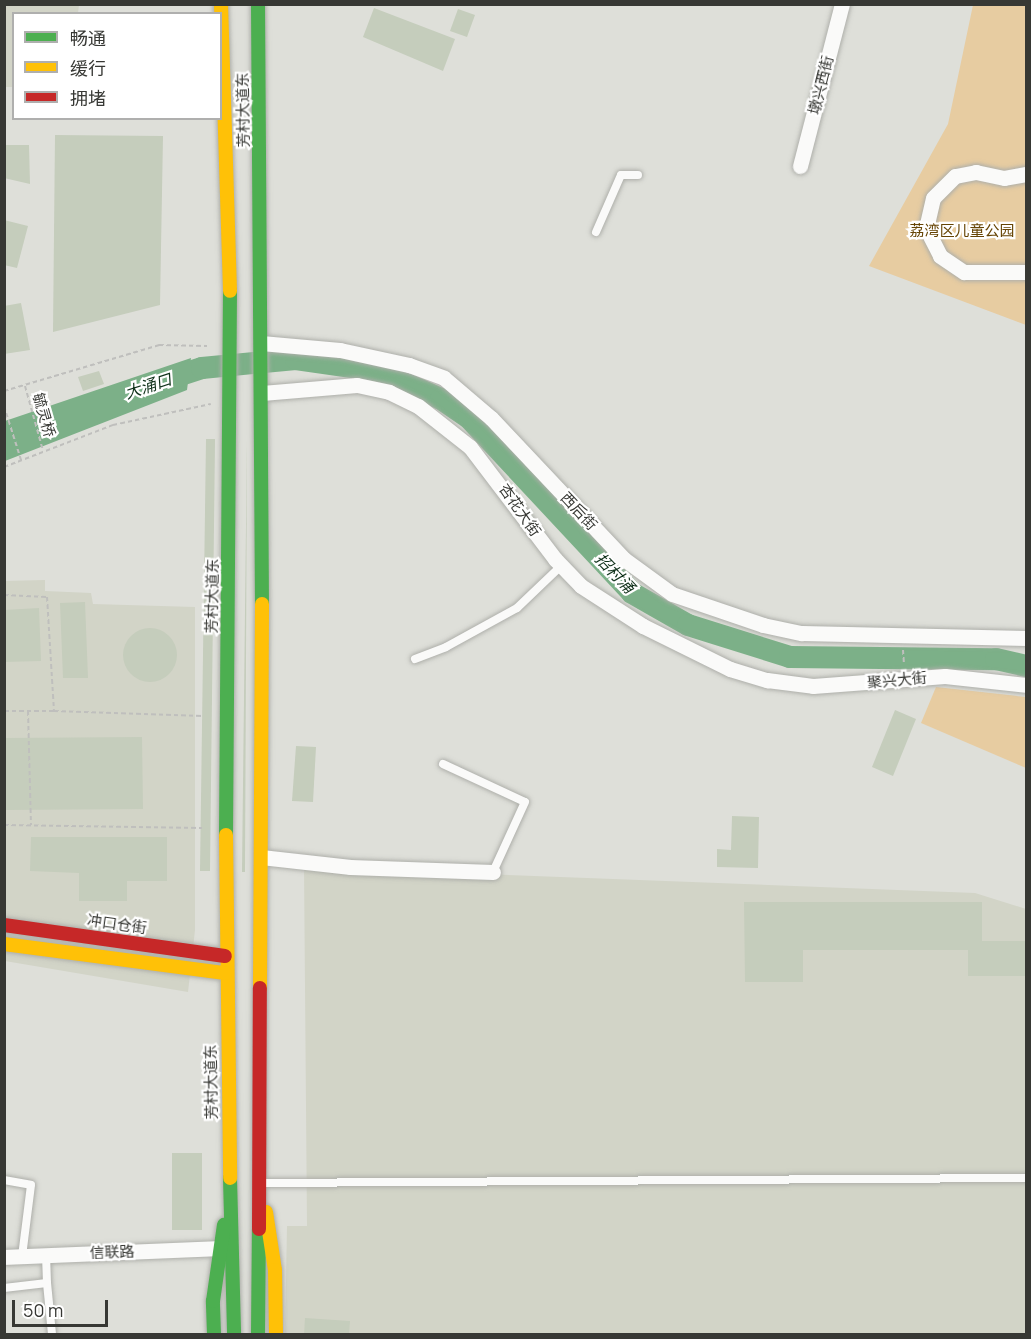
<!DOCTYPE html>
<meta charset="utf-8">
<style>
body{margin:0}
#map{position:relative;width:1031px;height:1339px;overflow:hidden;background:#dedfd9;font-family:Manrope,"Noto Sans SC",sans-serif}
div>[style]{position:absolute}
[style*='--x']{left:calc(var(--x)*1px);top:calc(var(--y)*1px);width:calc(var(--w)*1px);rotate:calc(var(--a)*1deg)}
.built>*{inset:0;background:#d2d4c7}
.green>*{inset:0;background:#e7cca1}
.water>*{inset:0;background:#7cb088}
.river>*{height:22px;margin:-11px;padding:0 11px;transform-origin:11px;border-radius:11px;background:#7cb088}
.building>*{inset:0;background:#c5cdbc}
.round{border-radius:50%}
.path>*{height:2px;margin-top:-1px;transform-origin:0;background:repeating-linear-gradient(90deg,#bfbfbd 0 4.5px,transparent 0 7.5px)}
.roads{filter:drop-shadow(0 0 2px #aeafaa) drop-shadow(0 0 2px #aeafaa)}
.lane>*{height:8px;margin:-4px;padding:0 4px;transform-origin:4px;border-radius:4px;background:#fafaf9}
.street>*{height:15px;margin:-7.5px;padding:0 7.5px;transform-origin:7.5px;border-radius:7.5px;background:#fafaf9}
.fast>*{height:14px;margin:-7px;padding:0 7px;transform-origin:7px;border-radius:7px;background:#4caf50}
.slow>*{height:14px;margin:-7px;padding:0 7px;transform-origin:7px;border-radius:7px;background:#ffc107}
.jam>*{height:14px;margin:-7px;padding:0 7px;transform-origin:7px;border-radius:7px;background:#c62828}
span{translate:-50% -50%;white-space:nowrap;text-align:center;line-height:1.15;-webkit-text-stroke:4.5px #fff;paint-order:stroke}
.street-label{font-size:15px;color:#373834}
.park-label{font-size:15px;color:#664404}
.water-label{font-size:16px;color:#11321b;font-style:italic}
.frame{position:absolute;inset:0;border:6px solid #373834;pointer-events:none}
.legend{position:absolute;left:12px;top:12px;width:210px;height:108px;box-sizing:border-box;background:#fff;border:2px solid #afafae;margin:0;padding:8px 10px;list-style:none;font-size:18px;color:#373834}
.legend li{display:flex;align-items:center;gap:12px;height:30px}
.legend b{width:30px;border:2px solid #afafae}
.scale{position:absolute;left:12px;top:1300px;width:96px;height:27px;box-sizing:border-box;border:3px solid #373834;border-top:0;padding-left:8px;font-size:18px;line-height:21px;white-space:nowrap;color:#373834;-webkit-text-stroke:4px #fff;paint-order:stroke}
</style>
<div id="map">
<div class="built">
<i style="clip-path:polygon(4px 5px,79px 5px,78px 13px,14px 14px,13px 87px,5px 87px)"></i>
<i style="clip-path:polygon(45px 580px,45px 591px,91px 593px,93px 604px,195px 607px,195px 930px,188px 992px,5px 961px,4px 581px)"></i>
<i style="clip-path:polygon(304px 867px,975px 893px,1026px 909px,1026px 1334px,285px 1334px,287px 1226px,307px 1226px)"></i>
</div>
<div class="green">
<i style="clip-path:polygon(973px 5px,1026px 5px,1026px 325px,869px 266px,948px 124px)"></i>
<i style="clip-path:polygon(936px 687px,1026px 697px,1026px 768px,921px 723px)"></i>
</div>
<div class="water">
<i style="clip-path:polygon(191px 358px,187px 390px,5px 461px,5px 421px)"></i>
</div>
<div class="river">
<i style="--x:162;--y:381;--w:42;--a:-18"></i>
<i style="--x:202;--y:368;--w:94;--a:-5.5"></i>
<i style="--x:296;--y:359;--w:83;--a:8.3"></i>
<i style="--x:378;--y:371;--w:69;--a:24"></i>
<i style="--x:441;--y:399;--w:34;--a:34"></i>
<i style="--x:469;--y:418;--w:239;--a:47"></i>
<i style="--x:632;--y:593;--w:64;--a:29.7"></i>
<i style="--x:688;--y:625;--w:107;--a:17.4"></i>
<i style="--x:790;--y:657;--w:206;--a:0.6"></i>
<i style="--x:996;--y:659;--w:31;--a:13"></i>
</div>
<div class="building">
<i style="clip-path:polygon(374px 8px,455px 39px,443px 71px,363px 37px)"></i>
<i style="clip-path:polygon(458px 9px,475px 15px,467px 37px,450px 31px)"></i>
<i style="clip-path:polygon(55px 135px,163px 136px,160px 305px,53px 332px)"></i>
<i style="clip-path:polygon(4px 145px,29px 145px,30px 184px,4px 178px)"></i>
<i style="clip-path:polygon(4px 220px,28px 226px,17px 268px,4px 265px)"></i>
<i style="clip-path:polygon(21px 303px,30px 350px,4px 354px,4px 306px)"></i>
<i style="clip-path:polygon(99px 371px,104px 384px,83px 391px,78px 377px)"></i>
<i style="clip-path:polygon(206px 439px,215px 439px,210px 871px,200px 871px)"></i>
<i style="clip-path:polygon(247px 439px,247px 454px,245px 872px,242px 872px)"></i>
<i style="clip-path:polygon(85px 602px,88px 678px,63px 678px,60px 603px)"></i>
<i style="clip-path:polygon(39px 608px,41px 661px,4px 662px,4px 610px)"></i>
<i class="round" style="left:123px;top:628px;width:54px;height:54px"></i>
<i style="clip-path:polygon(895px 710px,916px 719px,893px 776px,872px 767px)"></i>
<i style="clip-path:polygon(142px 737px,143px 809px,4px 810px,4px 738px)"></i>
<i style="clip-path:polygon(296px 746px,316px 747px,313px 802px,292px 801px)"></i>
<i style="clip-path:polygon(732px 816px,759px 817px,758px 868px,717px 867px,717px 849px,731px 850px)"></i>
<i style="clip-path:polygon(31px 837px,167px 837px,167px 881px,127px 881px,127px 901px,79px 901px,79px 873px,30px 871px)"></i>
<i style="clip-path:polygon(744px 902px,982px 902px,982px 941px,1026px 941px,1026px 976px,968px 976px,968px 950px,803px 950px,803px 982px,745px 982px)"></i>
<i style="clip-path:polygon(172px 1153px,202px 1153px,202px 1230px,172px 1230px)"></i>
<i style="clip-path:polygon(305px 1318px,350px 1321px,349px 1335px,304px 1335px)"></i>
</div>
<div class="path">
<i style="--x:25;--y:386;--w:67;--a:74.5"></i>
<i style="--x:4;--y:391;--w:162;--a:-16.5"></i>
<i style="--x:159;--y:345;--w:48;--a:1.2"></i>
<i style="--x:4;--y:406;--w:57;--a:72.5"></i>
<i style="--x:4;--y:467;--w:117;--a:-21.1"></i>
<i style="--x:113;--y:425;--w:100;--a:-12.1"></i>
<i style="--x:4;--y:595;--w:43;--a:2.7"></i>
<i style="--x:47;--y:597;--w:114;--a:86.5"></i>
<i style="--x:54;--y:711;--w:149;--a:1.9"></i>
<i style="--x:903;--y:650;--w:15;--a:86"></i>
<i style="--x:4;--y:711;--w:50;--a:0"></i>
<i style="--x:28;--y:711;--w:114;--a:88.5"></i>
<i style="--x:4;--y:825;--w:198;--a:0.9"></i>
</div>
<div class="roads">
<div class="lane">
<i style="--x:596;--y:232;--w:62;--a:-66.3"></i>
<i style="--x:621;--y:175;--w:17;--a:0"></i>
<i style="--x:415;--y:659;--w:33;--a:-21"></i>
<i style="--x:446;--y:647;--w:81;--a:-28.8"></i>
<i style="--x:517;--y:608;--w:61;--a:-43.7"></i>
<i style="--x:443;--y:764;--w:90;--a:24.9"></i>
<i style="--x:525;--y:802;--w:77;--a:114.6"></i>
<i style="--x:4;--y:1180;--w:27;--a:10"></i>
<i style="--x:31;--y:1185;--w:72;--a:97.2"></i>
<i style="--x:263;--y:1183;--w:763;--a:-0.38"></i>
<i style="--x:47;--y:1283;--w:51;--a:84.4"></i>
<i style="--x:4;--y:1288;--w:43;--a:-6.6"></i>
<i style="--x:47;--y:1283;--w:28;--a:-92"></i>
</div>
<div class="street">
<i style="--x:800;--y:166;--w:167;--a:-75.5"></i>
<i style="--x:1026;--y:174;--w:22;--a:170"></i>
<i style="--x:1004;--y:178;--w:29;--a:-168"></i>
<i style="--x:976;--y:172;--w:21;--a:169"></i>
<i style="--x:955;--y:176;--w:31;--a:135"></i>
<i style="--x:933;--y:198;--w:31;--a:103"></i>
<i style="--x:926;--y:228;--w:31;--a:63"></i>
<i style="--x:940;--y:256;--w:29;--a:34"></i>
<i style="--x:964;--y:272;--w:62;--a:0"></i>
<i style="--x:261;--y:343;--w:79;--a:5.1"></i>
<i style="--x:340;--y:350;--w:71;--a:12.3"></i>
<i style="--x:409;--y:365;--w:37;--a:20"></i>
<i style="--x:444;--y:378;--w:62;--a:40.4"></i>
<i style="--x:491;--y:418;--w:194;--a:46.7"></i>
<i style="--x:624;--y:559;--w:59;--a:36.1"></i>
<i style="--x:672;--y:594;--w:96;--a:18.8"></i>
<i style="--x:763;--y:625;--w:40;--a:12"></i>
<i style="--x:802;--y:633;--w:224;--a:1.3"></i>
<i style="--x:262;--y:393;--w:95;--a:-4.8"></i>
<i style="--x:357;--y:385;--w:33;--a:12"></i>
<i style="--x:389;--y:392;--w:32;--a:26"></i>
<i style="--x:418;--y:406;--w:66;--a:38.3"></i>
<i style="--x:470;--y:447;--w:141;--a:52.8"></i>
<i style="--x:555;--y:559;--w:37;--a:46"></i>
<i style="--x:581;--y:586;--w:74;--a:32.8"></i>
<i style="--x:643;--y:626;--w:97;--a:26.3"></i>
<i style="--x:730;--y:669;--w:39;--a:17"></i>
<i style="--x:767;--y:680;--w:46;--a:7.4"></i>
<i style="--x:813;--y:686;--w:132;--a:-4.3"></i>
<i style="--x:945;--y:676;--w:81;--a:6.3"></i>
<i style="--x:261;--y:857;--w:90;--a:6.4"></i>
<i style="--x:350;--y:867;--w:143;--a:2"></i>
<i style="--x:4;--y:1257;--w:216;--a:-2.4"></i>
</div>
<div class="fast">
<i style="--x:258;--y:4;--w:600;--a:89.62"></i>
<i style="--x:226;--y:835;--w:544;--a:-89.58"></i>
<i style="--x:230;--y:1178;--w:156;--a:88.5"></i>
<i style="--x:214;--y:1334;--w:33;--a:-92"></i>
<i style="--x:213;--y:1301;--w:77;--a:-81.8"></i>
<i style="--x:258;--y:1334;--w:105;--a:-89.5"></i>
</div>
<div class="slow">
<i style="--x:221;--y:4;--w:287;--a:88.2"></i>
<i style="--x:226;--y:835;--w:343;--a:89.3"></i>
<i style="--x:4;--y:944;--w:223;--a:7.5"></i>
<i style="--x:260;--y:988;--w:384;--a:-89.7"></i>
<i style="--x:266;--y:1212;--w:59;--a:81.2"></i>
<i style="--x:275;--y:1270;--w:64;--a:89.1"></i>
</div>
<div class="jam">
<i style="--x:4;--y:925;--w:223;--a:8"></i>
<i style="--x:259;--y:1229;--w:241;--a:-89.8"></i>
</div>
</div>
<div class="street-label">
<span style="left:821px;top:85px;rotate:-76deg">墩兴西街</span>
<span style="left:243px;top:110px;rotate:-91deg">芳村大道东</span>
<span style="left:44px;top:415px;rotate:74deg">毓灵桥</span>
<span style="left:520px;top:510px;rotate:55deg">杏花大街</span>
<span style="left:579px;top:511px;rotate:47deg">西后街</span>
<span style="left:212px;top:596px;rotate:-89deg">芳村大道东</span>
<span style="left:897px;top:680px;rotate:-5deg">聚兴大街</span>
<span style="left:117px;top:924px;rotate:8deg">冲口仓街</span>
<span style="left:211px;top:1082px;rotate:-91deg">芳村大道东</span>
<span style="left:112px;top:1252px;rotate:-2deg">信联路</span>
</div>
<div class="park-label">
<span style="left:962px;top:231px">荔湾区儿童公园</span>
</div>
<div class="water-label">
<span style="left:148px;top:386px;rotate:-18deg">大涌口</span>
<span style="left:615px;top:573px;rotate:46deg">招村涌</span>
</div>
<div class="frame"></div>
<ul class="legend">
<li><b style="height:8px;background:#4caf50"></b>畅通</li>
<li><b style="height:8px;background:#ffc107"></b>缓行</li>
<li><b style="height:8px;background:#c62828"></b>拥堵</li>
</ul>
<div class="scale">50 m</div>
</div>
